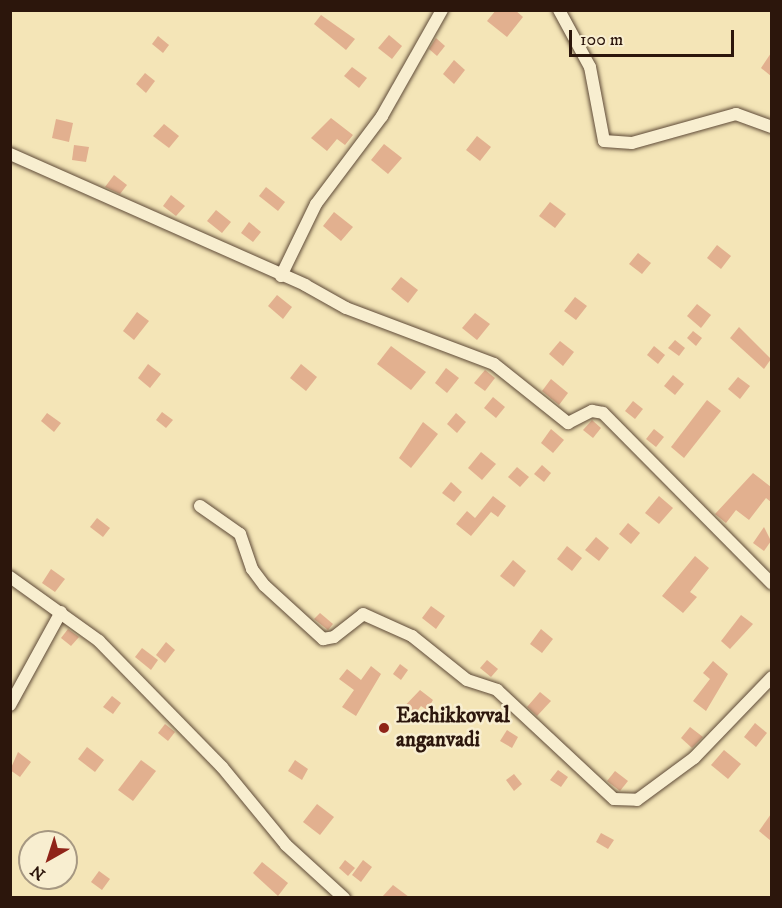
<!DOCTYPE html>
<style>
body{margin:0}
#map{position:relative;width:782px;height:908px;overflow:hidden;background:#f4e5b7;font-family:"IM FELL DW Pica",serif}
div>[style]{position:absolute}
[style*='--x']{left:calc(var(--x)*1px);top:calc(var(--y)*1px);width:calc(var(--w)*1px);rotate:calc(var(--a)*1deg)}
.building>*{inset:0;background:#e2b08f}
.roads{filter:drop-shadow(0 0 2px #5e4a37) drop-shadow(0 0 2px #5e4a37)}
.minor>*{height:12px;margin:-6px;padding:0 6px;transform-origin:6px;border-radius:6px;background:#f8eed0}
.dots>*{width:16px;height:16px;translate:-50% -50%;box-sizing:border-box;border:3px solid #f8eed0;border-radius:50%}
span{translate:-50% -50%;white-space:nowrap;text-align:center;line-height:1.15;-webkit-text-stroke:5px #f8eed0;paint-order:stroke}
.poi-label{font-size:21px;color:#2c160c;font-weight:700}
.left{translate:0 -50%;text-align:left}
.frame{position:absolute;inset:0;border:12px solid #2c160c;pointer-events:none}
.north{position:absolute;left:18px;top:830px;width:60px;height:60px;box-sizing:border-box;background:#f8eed0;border:2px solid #a69882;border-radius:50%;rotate:219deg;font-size:16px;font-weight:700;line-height:24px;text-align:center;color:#2c160c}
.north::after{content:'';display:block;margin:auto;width:21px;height:27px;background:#8f2418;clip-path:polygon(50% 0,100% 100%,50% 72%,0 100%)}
.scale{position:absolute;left:569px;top:30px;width:165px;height:27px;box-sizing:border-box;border:3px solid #2c160c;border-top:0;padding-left:8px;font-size:18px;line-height:21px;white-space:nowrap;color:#2c160c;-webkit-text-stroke:4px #f8eed0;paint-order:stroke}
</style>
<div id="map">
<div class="building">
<i style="clip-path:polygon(496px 10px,515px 10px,523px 17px,507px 37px,487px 21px)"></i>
<i style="clip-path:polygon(321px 15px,355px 39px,346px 50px,314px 24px)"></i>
<i style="clip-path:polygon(389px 35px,402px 46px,392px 59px,378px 48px)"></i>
<i style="clip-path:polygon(158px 36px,169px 45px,163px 53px,152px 44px)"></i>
<i style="clip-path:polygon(436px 38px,445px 46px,437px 56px,429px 49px)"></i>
<i style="clip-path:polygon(771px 53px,771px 76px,761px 68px)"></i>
<i style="clip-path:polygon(454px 60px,465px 70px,454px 84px,443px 74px)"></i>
<i style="clip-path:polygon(352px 67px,367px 78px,359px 88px,344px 76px)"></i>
<i style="clip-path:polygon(145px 73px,155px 81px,146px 93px,136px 84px)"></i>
<i style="clip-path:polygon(331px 118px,353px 135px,345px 145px,337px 139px,327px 151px,311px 138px)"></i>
<i style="clip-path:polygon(56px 119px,73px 123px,69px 142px,52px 138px)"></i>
<i style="clip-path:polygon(164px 124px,179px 136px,169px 148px,153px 136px)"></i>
<i style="clip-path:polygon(477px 136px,491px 147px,480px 161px,466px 150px)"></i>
<i style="clip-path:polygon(384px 144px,402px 158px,388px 174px,371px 160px)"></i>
<i style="clip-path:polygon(74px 145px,89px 147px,86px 162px,72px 160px)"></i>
<i style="clip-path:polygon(114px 175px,127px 185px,120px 194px,105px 187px)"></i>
<i style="clip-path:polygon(266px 187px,285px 202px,278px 211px,259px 196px)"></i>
<i style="clip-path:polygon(171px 195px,185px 206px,176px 216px,163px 206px)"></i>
<i style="clip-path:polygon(550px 202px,566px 214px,555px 228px,539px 216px)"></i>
<i style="clip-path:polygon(216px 210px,231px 222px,222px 233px,207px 221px)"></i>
<i style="clip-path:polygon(334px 212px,353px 227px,341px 241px,323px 226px)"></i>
<i style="clip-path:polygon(249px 222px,261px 232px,253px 242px,241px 233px)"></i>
<i style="clip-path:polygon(717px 245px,731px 256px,721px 269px,707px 258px)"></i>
<i style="clip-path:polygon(638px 253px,651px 263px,642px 274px,629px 264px)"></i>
<i style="clip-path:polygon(401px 277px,418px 290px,408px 303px,391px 289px)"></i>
<i style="clip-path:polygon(277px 295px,292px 307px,283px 319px,268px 306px)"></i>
<i style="clip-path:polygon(575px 297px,587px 306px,576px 320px,564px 311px)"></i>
<i style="clip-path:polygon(697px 304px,711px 315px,701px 328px,687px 316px)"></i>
<i style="clip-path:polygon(137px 312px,149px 321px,134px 340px,123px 331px)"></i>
<i style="clip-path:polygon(475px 313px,490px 324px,477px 340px,462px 328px)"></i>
<i style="clip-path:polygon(739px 327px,771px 359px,764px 369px,730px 338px)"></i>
<i style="clip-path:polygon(693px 331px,702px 338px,696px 346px,687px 338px)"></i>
<i style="clip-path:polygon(675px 340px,685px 348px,679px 356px,668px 348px)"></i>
<i style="clip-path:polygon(560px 341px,574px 352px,563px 366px,549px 354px)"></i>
<i style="clip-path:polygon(391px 346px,426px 372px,411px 390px,377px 364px)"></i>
<i style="clip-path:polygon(654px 346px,665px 355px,658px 364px,647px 355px)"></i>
<i style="clip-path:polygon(148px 364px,161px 374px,150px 388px,138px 378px)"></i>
<i style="clip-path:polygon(301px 364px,317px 377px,306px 391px,290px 378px)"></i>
<i style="clip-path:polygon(446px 368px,459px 378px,447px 393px,435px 383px)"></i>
<i style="clip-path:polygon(485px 370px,495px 378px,485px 391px,474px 383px)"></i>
<i style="clip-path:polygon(673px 375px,684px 384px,675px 395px,664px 386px)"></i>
<i style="clip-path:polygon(738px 377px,750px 386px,740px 399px,728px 389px)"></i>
<i style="clip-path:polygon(551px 379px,568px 393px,559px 405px,542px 391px)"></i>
<i style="clip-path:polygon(493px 397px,505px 407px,496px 418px,484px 408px)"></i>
<i style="clip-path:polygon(707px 400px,721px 411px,684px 458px,671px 447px)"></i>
<i style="clip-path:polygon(633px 401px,643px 409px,635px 419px,625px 411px)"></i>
<i style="clip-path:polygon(162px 412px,173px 420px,166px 428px,156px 420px)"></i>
<i style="clip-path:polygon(47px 413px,61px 423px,54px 432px,41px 421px)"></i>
<i style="clip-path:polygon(456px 413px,466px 422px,457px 433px,447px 424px)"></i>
<i style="clip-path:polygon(592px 420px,601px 428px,593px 438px,583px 430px)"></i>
<i style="clip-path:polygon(423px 422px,438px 434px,411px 468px,399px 458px)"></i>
<i style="clip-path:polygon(551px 429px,564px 440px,553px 453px,541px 443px)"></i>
<i style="clip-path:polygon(654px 429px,664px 437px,656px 447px,646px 439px)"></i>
<i style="clip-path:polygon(481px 452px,496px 464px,482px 480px,468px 468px)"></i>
<i style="clip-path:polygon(542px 465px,551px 473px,544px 482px,534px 474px)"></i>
<i style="clip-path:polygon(517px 467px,529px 477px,520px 487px,508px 477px)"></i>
<i style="clip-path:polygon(753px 473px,771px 487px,771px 502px,766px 498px,749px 520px,736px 510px,726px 523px,715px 514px)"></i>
<i style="clip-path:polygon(451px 482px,462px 492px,454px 502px,442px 493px)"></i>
<i style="clip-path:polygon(493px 496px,506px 506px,498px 517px,491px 512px,471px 536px,456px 524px,467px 511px,475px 518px)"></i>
<i style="clip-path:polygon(659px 496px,673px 508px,659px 524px,645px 513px)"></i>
<i style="clip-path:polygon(97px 518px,110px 528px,103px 537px,90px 527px)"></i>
<i style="clip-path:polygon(628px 523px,640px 533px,631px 544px,619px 534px)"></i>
<i style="clip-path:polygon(764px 527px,771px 541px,764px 551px,753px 543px)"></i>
<i style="clip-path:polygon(596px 537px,609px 548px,599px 561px,585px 550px)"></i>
<i style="clip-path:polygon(567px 546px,582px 558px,572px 571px,557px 559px)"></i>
<i style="clip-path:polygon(695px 556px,709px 568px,690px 592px,697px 597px,683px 613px,662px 596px)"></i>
<i style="clip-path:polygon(513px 560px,526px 571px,514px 587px,500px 576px)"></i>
<i style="clip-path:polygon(51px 569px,65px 579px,55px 592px,42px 583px)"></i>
<i style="clip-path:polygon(431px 606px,445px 616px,436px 629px,422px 618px)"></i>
<i style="clip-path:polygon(320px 613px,333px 624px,328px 630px,314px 619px)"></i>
<i style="clip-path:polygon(741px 615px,753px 624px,730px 649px,721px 641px)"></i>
<i style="clip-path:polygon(68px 629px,79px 637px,71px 646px,61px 638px)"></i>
<i style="clip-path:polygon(541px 629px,553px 639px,542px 653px,530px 644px)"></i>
<i style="clip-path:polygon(166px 642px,175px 650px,165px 663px,156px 655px)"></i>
<i style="clip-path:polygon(142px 648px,158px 660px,151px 670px,135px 657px)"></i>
<i style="clip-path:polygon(487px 660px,498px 669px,491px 677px,480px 668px)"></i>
<i style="clip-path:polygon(713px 661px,728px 674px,706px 711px,693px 701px,710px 679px,703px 673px)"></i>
<i style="clip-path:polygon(400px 664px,408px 670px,401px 680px,393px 674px)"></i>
<i style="clip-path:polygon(371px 666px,381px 674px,356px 716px,342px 707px,354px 690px,339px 679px,347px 669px,361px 680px)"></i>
<i style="clip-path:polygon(420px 690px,433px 700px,427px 710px,421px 706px,409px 722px,397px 714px)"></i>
<i style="clip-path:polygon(540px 692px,551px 701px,537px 716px,527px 707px)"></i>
<i style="clip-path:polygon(112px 696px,121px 703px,113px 714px,103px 707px)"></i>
<i style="clip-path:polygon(384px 720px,391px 727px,384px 736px,376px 730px)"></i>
<i style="clip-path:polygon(755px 723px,767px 733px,756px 747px,744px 737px)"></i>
<i style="clip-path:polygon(165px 724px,175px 732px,168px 741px,158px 733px)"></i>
<i style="clip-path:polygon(690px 727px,703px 737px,692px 748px,681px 738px)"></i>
<i style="clip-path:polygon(507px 730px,518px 737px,512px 748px,500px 741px)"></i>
<i style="clip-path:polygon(87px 747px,104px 760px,95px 772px,78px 759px)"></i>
<i style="clip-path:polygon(724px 750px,741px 764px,728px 779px,711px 765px)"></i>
<i style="clip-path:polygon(18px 752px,31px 762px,20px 777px,10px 770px)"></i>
<i style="clip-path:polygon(141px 760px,156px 771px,133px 801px,118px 790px)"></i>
<i style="clip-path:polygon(295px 760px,308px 769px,302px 780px,288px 771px)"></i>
<i style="clip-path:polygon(558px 770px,568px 777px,561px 787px,550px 780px)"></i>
<i style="clip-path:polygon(615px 771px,628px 781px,620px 791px,607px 781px)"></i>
<i style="clip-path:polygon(514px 774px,522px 784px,514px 791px,506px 780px)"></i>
<i style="clip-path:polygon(317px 804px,334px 817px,320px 835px,303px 822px)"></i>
<i style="clip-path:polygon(771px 814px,771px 841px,759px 831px)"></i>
<i style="clip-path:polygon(601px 833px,614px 840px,608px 849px,596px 842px)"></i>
<i style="clip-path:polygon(345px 860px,355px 868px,348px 876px,339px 868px)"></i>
<i style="clip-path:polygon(363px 860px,372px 867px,361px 882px,352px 875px)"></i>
<i style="clip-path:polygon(262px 862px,288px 883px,278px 896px,253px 873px)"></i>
<i style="clip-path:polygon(99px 871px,110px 879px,102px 890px,91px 882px)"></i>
<i style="clip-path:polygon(393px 885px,409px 897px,382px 897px)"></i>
</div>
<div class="roads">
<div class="minor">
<i style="--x:559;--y:10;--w:65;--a:61.5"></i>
<i style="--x:590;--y:67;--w:75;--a:79.3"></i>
<i style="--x:604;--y:141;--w:28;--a:4"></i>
<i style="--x:632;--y:143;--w:108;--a:-15.6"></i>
<i style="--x:736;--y:114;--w:38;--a:20"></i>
<i style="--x:10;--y:154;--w:323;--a:23.9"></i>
<i style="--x:305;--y:285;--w:47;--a:29.3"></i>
<i style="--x:346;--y:308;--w:158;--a:20.7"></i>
<i style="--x:494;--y:364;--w:95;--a:38.6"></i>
<i style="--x:568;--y:423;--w:27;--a:-27"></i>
<i style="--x:592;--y:411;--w:11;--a:10"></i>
<i style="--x:603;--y:413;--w:240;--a:45.3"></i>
<i style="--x:281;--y:276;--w:80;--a:-64.1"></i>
<i style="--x:316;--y:204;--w:110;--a:-53.1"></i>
<i style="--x:382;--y:116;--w:122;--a:-60.5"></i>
<i style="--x:200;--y:506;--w:49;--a:35"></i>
<i style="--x:240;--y:534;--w:37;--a:71"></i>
<i style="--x:252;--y:569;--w:21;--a:53"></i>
<i style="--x:265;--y:586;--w:79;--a:42.4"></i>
<i style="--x:323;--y:639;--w:11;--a:-10"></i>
<i style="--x:334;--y:637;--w:37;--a:-38"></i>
<i style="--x:363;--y:614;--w:54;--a:24.2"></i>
<i style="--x:412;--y:636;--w:70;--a:38.7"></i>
<i style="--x:467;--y:680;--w:32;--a:18"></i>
<i style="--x:497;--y:690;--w:160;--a:43"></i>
<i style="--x:614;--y:799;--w:23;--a:2"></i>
<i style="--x:637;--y:800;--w:71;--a:-36.4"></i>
<i style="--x:694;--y:758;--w:112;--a:-46.1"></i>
<i style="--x:10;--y:577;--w:110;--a:35.7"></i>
<i style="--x:99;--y:641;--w:176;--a:45.7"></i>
<i style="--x:222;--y:767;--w:101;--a:50.6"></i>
<i style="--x:286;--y:845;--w:79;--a:42.4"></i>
<i style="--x:10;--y:705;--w:106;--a:-61.3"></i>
</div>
</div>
<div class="dots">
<i style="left:384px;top:728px;background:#8f2418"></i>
</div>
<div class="poi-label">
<span class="left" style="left:396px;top:728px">Eachikkovval<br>anganvadi</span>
</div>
<div class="frame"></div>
<div class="north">N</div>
<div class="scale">100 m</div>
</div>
